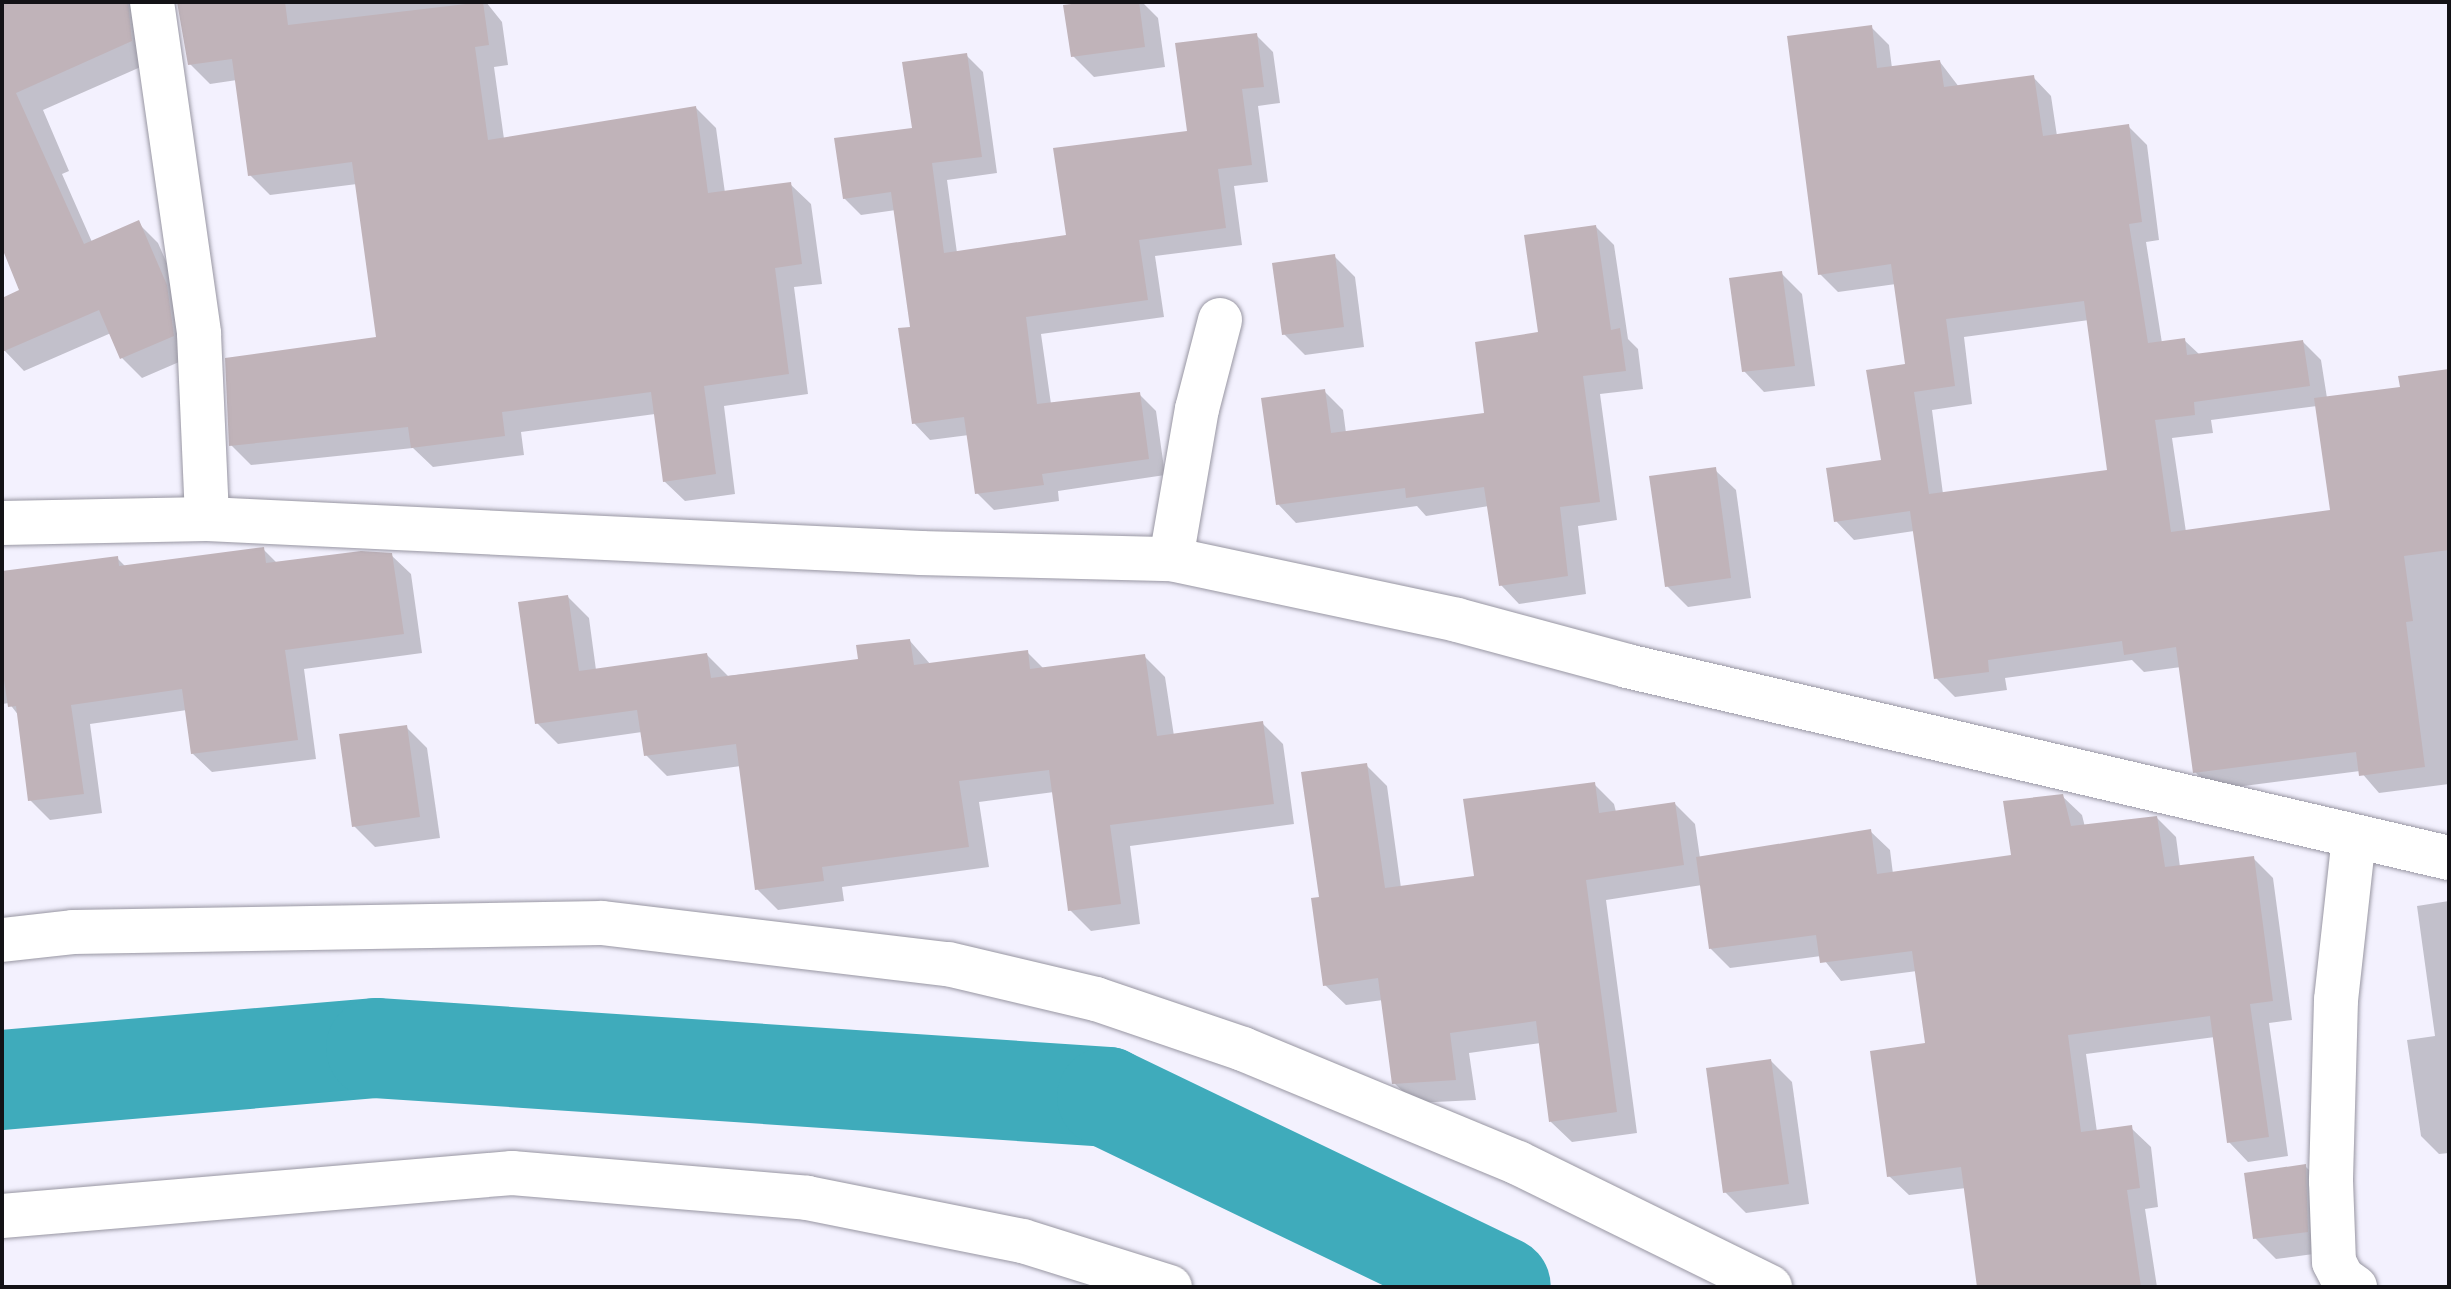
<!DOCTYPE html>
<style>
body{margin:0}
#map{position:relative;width:2451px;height:1289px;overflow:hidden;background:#f3f1fe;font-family:"Source Sans 3",sans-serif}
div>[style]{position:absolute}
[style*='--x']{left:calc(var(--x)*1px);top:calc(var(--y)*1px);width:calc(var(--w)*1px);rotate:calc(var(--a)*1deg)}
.shadow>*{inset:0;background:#0003}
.river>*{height:100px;margin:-50px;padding:0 50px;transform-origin:50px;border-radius:50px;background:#3fabbb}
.building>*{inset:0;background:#c0b3b9}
.roads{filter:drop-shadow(0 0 2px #9896a2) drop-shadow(0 0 2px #9896a2)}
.street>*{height:44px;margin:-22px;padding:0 22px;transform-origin:22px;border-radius:22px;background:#fff}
.secondary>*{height:44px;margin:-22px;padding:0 22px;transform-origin:22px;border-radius:22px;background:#fff}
span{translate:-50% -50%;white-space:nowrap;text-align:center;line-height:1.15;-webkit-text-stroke:8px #fff;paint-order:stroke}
.frame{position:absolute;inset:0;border:4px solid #131216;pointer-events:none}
</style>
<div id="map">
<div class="shadow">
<i style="clip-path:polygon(2px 2px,157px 2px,152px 62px,43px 110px,69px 171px,62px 174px,92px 242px,138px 223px,158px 243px,186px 307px,193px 356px,142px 378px,122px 358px,111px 333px,24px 371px,4px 350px,2px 300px,22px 291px,2px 243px)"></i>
<i style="clip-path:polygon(179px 2px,486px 2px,502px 22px,508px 65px,494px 67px,504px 139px,696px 108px,716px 128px,725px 193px,790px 184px,811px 204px,822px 284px,794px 287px,808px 394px,724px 406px,735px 494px,685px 501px,664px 481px,655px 414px,521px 432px,524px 455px,433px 467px,413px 448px,251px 465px,231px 445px,379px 338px,357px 184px,270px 195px,250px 175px,237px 80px,210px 84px,190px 64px)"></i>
<i style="clip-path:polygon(1078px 2px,1142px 2px,1158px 18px,1165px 67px,1094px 77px,1073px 56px)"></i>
<i style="clip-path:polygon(evenodd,1871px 27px,1889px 45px,1892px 68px,1940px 62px,1959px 87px,2033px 77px,2051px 96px,2057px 136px,2128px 126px,2147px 145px,2159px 240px,2146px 242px,2162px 343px,2184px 340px,2200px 355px,2303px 342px,2321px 360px,2327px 398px,2402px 388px,2449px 371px,2449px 784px,2379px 793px,2360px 771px,2213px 790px,2195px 772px,2181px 667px,2144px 672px,2132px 660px,2005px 678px,2007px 690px,1955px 697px,1936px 678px,1914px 531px,1854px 540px,1836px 521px,1883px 462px,1907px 366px,1896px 284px,1838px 292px,1820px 274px,1871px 27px,2089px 320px,2109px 472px,1943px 494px,1932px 410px,1972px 404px,1964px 337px,2089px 320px,1871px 27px,2317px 406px,2333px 512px,2186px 532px,2172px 438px,2213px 433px,2211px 420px,2317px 406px)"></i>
<i style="clip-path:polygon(1256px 35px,1273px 52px,1280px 103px,1258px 106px,1268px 182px,1234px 186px,1242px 245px,1155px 256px,1164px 317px,1041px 334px,1051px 404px,1139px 394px,1156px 411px,1165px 475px,1058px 491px,1059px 501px,994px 510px,977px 493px,969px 435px,930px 440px,914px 423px,912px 328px,896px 210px,861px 215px,844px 198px,914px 130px,966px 55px,983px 72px,997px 173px,947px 180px,957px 253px,1068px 237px,1190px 133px)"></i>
<i style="clip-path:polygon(1596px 227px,1614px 245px,1628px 339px,1638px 349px,1643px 389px,1600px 394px,1617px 520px,1578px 526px,1586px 594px,1519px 604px,1501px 585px,1489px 506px,1426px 516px,1417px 506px,1296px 523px,1278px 504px,1324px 391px,1343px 410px,1346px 433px,1486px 415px,1540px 334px)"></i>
<i style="clip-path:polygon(1334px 256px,1355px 277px,1364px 347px,1305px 355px,1284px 334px)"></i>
<i style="clip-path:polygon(1781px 273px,1802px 294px,1815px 386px,1764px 392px,1744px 371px)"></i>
<i style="clip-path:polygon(1715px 470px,1736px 490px,1751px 598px,1688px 607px,1667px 586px)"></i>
<i style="clip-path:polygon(263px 549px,278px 564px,391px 555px,411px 574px,422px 653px,304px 669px,316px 759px,212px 772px,192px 753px,187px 710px,90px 724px,102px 813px,50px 820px,30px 800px,19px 716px,9px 703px,2px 704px,2px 573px,117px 558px,126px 567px)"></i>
<i style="clip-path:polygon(568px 597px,589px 618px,596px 670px,707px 655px,728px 676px,860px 660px,910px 641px,931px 665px,1027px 652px,1044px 669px,1144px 656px,1165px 677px,1174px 736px,1262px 723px,1283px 744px,1294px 824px,1130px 846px,1140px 924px,1091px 931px,1070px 910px,1054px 792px,979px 802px,989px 867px,842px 887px,844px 901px,778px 910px,757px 889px,741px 766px,667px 776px,646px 755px,642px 732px,558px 744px,537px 723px)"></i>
<i style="clip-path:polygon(406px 727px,427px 748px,440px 838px,375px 847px,354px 826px)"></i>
<i style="clip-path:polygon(1366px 765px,1387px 786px,1401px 888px,1476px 878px,1594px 784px,1614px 804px,1616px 812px,1675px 804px,1695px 824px,1700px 858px,1870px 831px,1890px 850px,1893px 874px,2013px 857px,2062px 796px,2082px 815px,2085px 827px,2157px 818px,2176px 837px,2180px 867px,2253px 858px,2273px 878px,2292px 1020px,2269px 1023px,2288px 1156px,2248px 1162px,2229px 1142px,2215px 1037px,2086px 1054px,2097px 1132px,2131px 1128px,2151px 1147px,2158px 1207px,2145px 1209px,2157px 1287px,1979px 1287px,1966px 1188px,1909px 1195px,1889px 1176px,1928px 1045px,1917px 971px,1841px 981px,1821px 956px,1730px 968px,1711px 949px,1702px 885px,1606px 900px,1637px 1133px,1572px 1142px,1551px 1122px,1541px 1043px,1469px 1053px,1476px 1100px,1415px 1103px,1394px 1083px,1383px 1000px,1346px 1005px,1325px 985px,1321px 898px)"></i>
<i style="clip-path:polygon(2449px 901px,2449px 1153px,2439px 1154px,2421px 1136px,2407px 1040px,2435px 1036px,2417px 906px)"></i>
<i style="clip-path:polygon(1771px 1061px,1792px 1082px,1809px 1204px,1746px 1213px,1725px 1192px)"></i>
<i style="clip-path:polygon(2305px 1166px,2326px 1187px,2328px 1252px,2276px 1259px,2255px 1238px)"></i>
</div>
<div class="river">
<i style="--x:2;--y:1080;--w:375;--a:-4.9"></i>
<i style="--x:376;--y:1048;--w:733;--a:3.83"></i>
<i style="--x:1107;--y:1097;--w:437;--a:25.7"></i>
</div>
<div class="building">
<i style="clip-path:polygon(2px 2px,128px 2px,132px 41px,16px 93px,84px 244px,139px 220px,167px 285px,174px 336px,120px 359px,99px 310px,2px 352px,2px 298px,19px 290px,2px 248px)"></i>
<i style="clip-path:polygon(177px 2px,285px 2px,288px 25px,483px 2px,489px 45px,475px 47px,488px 140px,696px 106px,708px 193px,791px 182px,802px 264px,775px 268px,789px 374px,704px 386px,716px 474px,663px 482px,651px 392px,502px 412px,505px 436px,411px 448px,408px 427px,229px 446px,225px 358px,376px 337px,352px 162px,248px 176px,232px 59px,188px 65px)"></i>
<i style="clip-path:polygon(1088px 2px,1139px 2px,1145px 47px,1071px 57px,1063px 5px)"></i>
<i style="clip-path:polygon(evenodd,1872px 25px,1877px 68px,1940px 60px,1944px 87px,2034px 75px,2043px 136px,2129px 124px,2142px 222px,2129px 224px,2148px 343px,2185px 338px,2187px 355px,2303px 340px,2310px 386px,2194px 402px,2195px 415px,2155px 420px,2171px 532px,2330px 510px,2314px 398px,2400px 387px,2398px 376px,2449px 369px,2449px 550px,2404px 556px,2413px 621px,2406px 622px,2425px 767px,2359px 776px,2356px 752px,2193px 773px,2176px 647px,2124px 655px,2122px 641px,1988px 660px,1989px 672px,1934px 679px,1910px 511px,1834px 522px,1826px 468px,1881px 460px,1866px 370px,1905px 364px,1891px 264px,1818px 275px,1787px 36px,1872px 25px,2084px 301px,2107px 470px,1929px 494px,1914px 392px,1955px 386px,1946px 319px,2084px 301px)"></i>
<i style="clip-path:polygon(1257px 33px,1264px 87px,1242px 89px,1252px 165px,1218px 169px,1226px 228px,1139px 240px,1148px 300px,1026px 317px,1037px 404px,1140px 392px,1149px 459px,1042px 474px,1044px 485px,975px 494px,964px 417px,912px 424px,898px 328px,910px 327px,891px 192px,843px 199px,834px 138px,912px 128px,902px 62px,967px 53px,982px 157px,932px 163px,944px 253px,1066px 235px,1053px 148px,1187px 131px,1175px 43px)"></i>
<i style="clip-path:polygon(1596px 225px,1611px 330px,1620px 328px,1626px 371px,1583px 376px,1600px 502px,1560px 507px,1568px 576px,1499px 586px,1484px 487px,1406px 498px,1405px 488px,1276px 505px,1261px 398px,1325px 389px,1331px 433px,1484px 413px,1475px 342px,1538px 332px,1524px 235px)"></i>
<i style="clip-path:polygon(1335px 254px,1344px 327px,1282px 335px,1272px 263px)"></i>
<i style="clip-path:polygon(1782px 271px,1795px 366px,1742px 372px,1729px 278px)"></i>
<i style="clip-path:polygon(1716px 467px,1731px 578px,1665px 587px,1649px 476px)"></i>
<i style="clip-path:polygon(264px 547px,266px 563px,361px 551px,392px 553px,404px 634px,285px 650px,298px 740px,191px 754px,182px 689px,71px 705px,84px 794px,28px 801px,16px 706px,8px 707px,2px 666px,2px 571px,118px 556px,119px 566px)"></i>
<i style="clip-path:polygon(568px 595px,579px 671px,707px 653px,711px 678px,858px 659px,856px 645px,910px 639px,914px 665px,1028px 650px,1030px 669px,1145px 654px,1157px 736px,1263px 721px,1274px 804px,1110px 825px,1121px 904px,1068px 911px,1049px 770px,959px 781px,969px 847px,822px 867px,824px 881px,755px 890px,736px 744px,644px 756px,637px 710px,535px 724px,518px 602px)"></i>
<i style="clip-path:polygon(407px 725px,420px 817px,352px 827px,339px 734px)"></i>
<i style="clip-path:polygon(1367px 763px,1385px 888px,1474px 876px,1463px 799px,1595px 782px,1599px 813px,1675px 802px,1684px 865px,1586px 880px,1617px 1112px,1549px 1122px,1536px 1021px,1450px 1033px,1456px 1080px,1392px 1084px,1378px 978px,1323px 986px,1311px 898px,1319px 897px,1301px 772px)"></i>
<i style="clip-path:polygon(2063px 794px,2071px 826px,2157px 816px,2165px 867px,2254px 856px,2273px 1001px,2250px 1004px,2269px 1137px,2227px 1143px,2210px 1016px,2068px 1035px,2081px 1132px,2132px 1125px,2140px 1188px,2127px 1190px,2141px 1287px,1977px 1287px,1961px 1167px,1887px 1177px,1870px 1051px,1925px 1043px,1912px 951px,1820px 963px,1816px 935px,1709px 949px,1696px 857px,1871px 829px,1877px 874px,2011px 855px,2003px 801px)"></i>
<i style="clip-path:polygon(1771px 1059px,1789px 1184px,1723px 1193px,1706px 1068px)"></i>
<i style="clip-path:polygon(2306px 1164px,2308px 1232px,2253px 1239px,2244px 1173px)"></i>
</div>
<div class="roads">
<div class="street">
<i style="--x:152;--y:2;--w:335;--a:81.9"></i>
<i style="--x:199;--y:334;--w:185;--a:87.5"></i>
<i style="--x:1171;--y:559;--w:152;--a:-80.2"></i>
<i style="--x:1197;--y:409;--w:92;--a:-75.5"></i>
<i style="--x:2354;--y:837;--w:164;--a:96.3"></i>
<i style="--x:2336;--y:1000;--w:181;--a:91.6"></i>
<i style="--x:2331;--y:1181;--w:81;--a:87.9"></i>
<i style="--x:2334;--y:1262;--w:18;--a:63"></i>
<i style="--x:2342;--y:1278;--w:16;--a:35"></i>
<i style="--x:2;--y:940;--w:71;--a:-6.4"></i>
<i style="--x:73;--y:932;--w:529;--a:-0.97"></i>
<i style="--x:602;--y:923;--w:348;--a:6.8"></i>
<i style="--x:948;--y:964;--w:152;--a:13.3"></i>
<i style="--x:1096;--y:999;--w:155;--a:18.8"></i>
<i style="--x:1243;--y:1049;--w:298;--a:22.5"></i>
<i style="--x:1518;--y:1163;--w:281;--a:26.2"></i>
</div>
<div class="secondary">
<i style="--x:2;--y:523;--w:205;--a:-1.1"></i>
<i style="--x:207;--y:519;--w:715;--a:2.73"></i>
<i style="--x:921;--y:553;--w:250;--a:1.4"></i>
<i style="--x:1171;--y:559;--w:292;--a:12"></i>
<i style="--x:1457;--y:620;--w:176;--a:15.1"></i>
<i style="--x:1627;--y:666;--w:844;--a:13.15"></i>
<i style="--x:2;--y:1216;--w:512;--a:-4.82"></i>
<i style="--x:512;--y:1173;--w:296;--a:4.8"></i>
<i style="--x:807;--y:1198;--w:220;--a:11.3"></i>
<i style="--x:1023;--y:1241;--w:154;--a:17.4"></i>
</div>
</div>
<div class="frame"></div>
</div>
